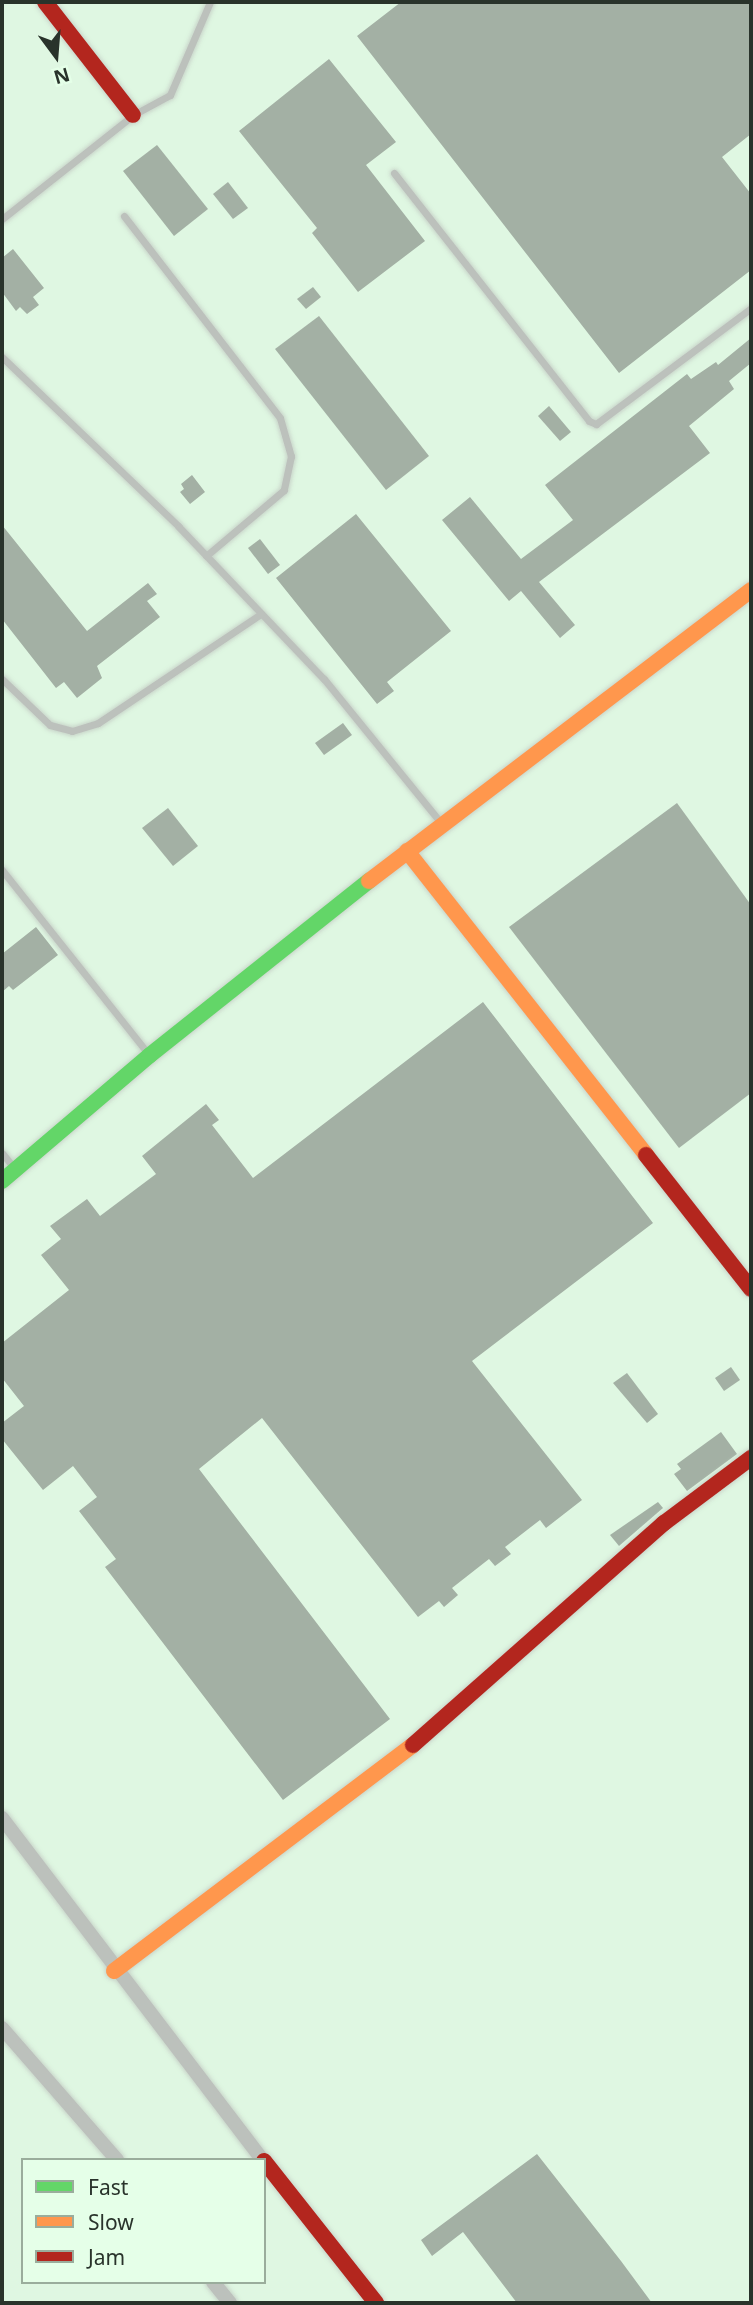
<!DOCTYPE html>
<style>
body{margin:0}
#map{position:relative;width:753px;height:2305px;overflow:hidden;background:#ebf9ec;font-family:"Noto Sans",sans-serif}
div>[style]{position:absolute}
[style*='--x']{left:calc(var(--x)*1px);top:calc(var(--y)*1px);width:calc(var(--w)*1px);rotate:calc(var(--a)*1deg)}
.built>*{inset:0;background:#dff7e2}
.building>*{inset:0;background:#a3b0a4}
.roads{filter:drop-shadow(0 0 2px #c9d5ca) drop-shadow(0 0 2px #c9d5ca)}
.lane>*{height:7px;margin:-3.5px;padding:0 3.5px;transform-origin:3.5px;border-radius:3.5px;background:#bcc1bc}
.street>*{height:14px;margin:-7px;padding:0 7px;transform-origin:7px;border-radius:7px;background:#bcc1bc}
.fast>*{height:16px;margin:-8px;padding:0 8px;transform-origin:8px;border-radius:8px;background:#63d668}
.slow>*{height:16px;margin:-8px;padding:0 8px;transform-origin:8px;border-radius:8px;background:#ff974d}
.jam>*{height:16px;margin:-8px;padding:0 8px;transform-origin:8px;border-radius:8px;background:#b3261e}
span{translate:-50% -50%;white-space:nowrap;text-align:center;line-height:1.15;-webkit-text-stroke:7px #e5ffe8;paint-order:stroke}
.frame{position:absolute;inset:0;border:4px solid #29332b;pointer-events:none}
.legend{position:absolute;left:21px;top:2158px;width:245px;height:126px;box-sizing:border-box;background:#e5ffe8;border:2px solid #9aad9c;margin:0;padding:9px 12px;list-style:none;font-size:21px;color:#29332b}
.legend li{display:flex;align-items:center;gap:14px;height:35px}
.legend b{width:35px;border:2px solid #9aad9c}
.north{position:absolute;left:21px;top:21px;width:70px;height:70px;-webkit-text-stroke:5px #e5ffe8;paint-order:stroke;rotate:164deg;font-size:19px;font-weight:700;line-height:28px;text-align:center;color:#29332b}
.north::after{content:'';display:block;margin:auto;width:24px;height:32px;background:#29332b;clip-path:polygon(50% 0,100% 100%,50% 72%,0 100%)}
</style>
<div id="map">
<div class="built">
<i style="clip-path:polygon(evenodd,2px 2px,751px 2px,751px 2303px,2px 2303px,2px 2px,23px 2160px,264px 2160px,264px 2282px,23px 2282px,23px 2160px)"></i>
</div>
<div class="building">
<i style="clip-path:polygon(401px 2px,751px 2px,751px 134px,722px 157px,751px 194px,751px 270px,619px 373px,357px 36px)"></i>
<i style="clip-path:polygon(329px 59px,396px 142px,366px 165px,425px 241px,358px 292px,312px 233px,317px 228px,239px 131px)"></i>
<i style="clip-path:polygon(157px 145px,208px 209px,174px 236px,123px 171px)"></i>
<i style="clip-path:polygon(228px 182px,248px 208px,233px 219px,213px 194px)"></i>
<i style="clip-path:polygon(13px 249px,44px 288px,33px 297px,39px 305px,27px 314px,20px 307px,16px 311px,2px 292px,2px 258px)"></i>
<i style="clip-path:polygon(313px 287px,321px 297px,306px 309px,297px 299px)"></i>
<i style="clip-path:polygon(319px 316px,429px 456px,386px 490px,275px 349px)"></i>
<i style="clip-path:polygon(751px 338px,751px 363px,729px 381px,734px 389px,689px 426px,710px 453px,539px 582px,575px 625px,560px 638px,521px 591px,509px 601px,442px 520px,470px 497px,521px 559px,573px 520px,545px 485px,687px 374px,691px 379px,716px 362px,718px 365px)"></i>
<i style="clip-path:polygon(549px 406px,571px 432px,560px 441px,538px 416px)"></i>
<i style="clip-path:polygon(192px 475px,205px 492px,190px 504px,180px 492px,184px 489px,181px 484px)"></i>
<i style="clip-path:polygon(356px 514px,451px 631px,387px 682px,394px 691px,377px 704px,276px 578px)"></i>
<i style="clip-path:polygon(2px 525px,87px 631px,148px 583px,157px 594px,147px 601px,160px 617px,97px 666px,102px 678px,77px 698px,64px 682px,56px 688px,2px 619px)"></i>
<i style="clip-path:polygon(260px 539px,280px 565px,268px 574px,248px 548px)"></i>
<i style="clip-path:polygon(343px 723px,352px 735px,324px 755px,315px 743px)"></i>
<i style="clip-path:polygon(677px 803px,751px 905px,751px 1093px,679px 1148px,509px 927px)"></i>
<i style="clip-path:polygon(168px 808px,198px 846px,173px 866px,142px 828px)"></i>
<i style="clip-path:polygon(36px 927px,58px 955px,13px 990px,9px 986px,2px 992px,2px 954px)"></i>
<i style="clip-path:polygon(483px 1002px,653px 1223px,472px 1361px,582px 1500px,546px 1528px,540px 1520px,505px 1547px,511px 1554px,495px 1566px,489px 1559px,452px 1588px,458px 1595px,444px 1607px,439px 1601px,418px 1617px,262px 1418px,199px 1469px,390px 1719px,283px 1800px,105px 1567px,116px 1559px,79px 1511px,97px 1497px,73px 1466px,43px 1490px,2px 1439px,2px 1423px,24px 1406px,2px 1378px,2px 1343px,69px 1290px,41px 1255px,61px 1239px,50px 1226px,87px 1199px,100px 1216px,156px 1174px,142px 1156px,206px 1104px,219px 1120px,212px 1125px,253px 1178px)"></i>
<i style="clip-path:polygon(731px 1367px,740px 1380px,724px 1391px,715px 1378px)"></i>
<i style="clip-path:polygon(627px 1373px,658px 1414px,647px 1423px,613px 1383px)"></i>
<i style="clip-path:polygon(721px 1432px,737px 1454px,687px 1491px,674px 1474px,681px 1469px,677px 1464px)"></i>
<i style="clip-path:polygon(658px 1502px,663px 1508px,619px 1546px,610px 1535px)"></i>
<i style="clip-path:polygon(537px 2154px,621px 2261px,652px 2303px,517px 2303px,463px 2232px,432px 2256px,421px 2240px)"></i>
</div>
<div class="roads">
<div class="lane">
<i style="--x:394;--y:173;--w:315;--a:51.8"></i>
<i style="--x:589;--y:421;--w:8;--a:23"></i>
<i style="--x:596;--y:424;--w:194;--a:-36.8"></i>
<i style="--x:124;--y:216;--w:255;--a:52.3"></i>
<i style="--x:280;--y:418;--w:40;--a:74"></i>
<i style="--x:291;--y:456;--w:35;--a:102"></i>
<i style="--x:284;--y:490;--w:102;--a:139.8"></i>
<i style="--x:2;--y:219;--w:167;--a:-38.4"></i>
<i style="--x:133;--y:115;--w:42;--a:-28.4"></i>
<i style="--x:170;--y:95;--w:101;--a:-66.7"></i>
<i style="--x:2;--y:357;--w:245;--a:43.8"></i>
<i style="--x:179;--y:527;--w:210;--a:46.4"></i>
<i style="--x:324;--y:679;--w:186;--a:50.9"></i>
<i style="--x:2;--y:679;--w:66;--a:43.8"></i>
<i style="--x:50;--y:725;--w:23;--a:15"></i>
<i style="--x:72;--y:731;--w:27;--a:-17"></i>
<i style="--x:98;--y:723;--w:196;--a:-33.8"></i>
<i style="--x:2;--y:870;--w:236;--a:51.5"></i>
<i style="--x:2;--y:1153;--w:21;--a:51"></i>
</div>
<div class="street">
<i style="--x:2;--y:1818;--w:430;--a:52.7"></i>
<i style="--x:2;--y:2028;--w:175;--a:48.9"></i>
<i style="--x:213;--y:2282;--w:27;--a:51"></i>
</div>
<div class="fast">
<i style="--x:2;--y:1181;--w:194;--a:-40.4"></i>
<i style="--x:150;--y:1055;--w:280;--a:-38.5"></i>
</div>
<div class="slow">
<i style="--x:407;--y:851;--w:387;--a:51.8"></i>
<i style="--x:369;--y:881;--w:480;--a:-37.3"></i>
<i style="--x:114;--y:1971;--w:375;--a:-37.1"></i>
</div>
<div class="jam">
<i style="--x:45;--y:2;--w:143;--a:52.1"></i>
<i style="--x:646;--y:1155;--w:170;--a:51.9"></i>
<i style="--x:413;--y:1745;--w:335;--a:-41.5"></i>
<i style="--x:664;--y:1523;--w:109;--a:-36.8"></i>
<i style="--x:264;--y:2161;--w:181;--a:51.7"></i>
</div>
</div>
<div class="frame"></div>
<ul class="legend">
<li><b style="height:9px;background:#63d668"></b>Fast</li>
<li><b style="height:9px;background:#ff974d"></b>Slow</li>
<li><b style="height:9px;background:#b3261e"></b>Jam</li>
</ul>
<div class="north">N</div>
</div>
